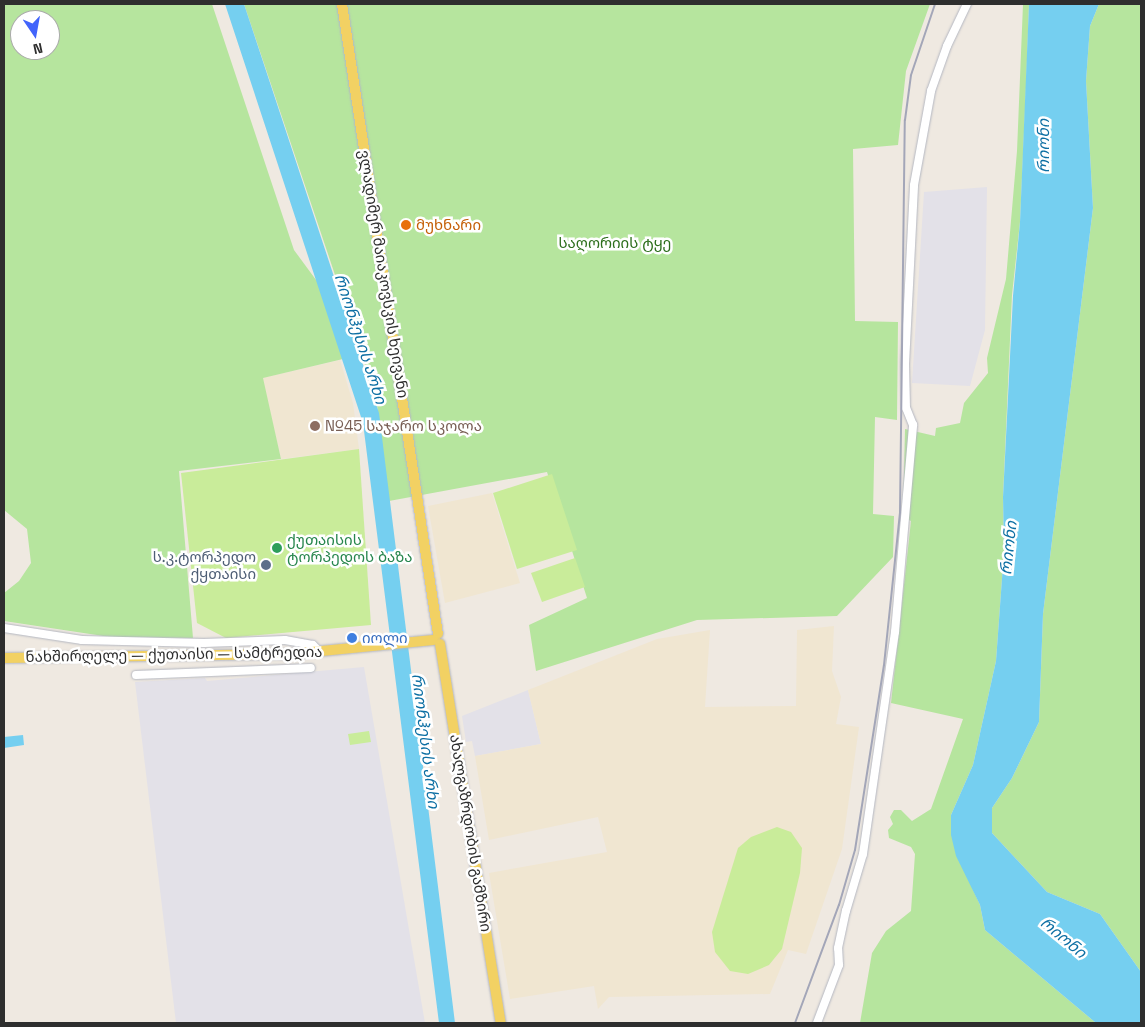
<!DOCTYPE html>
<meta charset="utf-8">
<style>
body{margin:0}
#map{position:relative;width:1145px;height:1027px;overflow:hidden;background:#efe9e1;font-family:"Space Grotesk","Noto Sans Georgian",sans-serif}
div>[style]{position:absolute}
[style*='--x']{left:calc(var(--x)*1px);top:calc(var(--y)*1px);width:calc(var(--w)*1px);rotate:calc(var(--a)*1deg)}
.industrial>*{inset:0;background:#e3e1e8}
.education>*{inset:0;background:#f0e6d1}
.green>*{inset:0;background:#b6e59e}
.pitch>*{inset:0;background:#c9ec9a}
.water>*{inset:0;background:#75cff0}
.roads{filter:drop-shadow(0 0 1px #b4b7c1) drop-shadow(0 0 1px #b4b7c1)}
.minor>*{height:8px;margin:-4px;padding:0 4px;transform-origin:4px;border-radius:4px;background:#fff}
.major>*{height:10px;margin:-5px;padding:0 5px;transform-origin:5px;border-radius:5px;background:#f2d163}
.rail>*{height:2px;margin:-1px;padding:0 1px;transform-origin:1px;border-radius:1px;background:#a3a6b8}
.dots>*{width:14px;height:14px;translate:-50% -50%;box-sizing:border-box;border:2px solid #fff;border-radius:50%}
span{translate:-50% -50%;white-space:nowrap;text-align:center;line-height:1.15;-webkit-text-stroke:5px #fff;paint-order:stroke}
.food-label{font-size:15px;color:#c56008}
.left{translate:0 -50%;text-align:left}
.park-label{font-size:15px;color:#2c6e1b}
.street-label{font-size:15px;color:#2e2e2e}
.education-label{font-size:15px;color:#785e54}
.leisure-label{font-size:15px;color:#27864d}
.service-label{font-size:15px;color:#4e5e75}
.right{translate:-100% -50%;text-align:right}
.shop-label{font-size:15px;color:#366cbe}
.water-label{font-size:16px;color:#0d6fa3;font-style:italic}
.frame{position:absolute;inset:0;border:5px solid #2e2e2e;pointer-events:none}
.north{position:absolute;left:10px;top:10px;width:50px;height:50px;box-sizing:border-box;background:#fff;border:1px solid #ababab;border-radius:50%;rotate:168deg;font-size:14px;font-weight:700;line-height:20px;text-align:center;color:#2e2e2e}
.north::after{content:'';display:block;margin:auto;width:18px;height:22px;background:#4264fb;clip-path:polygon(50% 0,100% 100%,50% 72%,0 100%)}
</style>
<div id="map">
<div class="industrial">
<i style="clip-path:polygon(987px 187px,985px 330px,970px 386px,912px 383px,924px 192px)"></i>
<i style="clip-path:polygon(364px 667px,425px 1023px,176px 1023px,135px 682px,205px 678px,207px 681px)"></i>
<i style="clip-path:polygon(528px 690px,541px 744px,475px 756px,472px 741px,466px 742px,462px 716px)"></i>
</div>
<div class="education">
<i style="clip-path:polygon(340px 360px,353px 403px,359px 449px,281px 459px,262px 378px)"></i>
<i style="clip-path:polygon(492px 493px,520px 583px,445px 603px,428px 506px)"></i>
<i style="clip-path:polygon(834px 626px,832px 671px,841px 697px,836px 724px,859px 727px,842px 849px,806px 954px,788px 950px,770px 994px,609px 997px,598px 1009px,594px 986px,510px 999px,489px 873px,607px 852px,598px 817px,489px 840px,475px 756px,541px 744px,528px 690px,657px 639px,710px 630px,705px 707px,796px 706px,797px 630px)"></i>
</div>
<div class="green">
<i style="clip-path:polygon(evenodd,4px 4px,212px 4px,294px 250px,319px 284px,343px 359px,263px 378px,281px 459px,179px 471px,193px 638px,110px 637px,4px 621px,4px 593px,19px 581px,31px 563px,27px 529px,4px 510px,4px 4px,20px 20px,50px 20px,50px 50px,20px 50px,20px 20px)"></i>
<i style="clip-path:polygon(244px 4px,930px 4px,906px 71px,898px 145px,853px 149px,855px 321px,898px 322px,897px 420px,875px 417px,873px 514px,894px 516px,893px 557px,837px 616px,697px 620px,536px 671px,529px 625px,587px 598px,547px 472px,389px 501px,376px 397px)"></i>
<i style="clip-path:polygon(1023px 4px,1029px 4px,1026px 87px,1020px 222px,1012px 295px,1003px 497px,1004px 551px,996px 661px,973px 765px,951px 815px,970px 883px,980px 905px,985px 930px,1096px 1023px,860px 1023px,872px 953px,886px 931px,911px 911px,915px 854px,911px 847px,889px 838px,888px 830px,893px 824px,890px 817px,894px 810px,901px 810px,912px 821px,931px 809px,963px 719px,891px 703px,911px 521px,903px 517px,905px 429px,935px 436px,936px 428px,960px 423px,964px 403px,988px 373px,987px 358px,1006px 279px,1017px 151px)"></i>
<i style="clip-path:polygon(1099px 4px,1141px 4px,1141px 972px,1100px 914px,1047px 892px,992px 833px,992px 808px,1012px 778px,1039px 722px,1043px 614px,1093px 208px,1086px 81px,1090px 26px)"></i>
</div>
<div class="pitch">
<i style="clip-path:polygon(359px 449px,371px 625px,226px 638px,197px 623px,181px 473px)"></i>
<i style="clip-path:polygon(552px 474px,577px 550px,517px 569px,493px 493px)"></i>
<i style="clip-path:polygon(575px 558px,585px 587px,542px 602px,531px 573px)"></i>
<i style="clip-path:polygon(369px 731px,371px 742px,350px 745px,348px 734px)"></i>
<i style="clip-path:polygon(777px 827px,791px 832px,802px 848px,800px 873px,782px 949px,769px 965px,748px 974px,730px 971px,715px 952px,712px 932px,738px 848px,751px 837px)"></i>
</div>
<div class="water">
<i style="clip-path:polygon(225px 4px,244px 4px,379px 413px,455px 1023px,439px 1023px,363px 423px)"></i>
<i style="clip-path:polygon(1029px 4px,1099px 4px,1090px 26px,1086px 81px,1093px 208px,1043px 614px,1039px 722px,1012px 778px,992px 808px,992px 833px,1047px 892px,1100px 914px,1141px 972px,1141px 1023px,1096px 1023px,985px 930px,980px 905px,956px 856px,951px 835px,951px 815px,973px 765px,996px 661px,1004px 551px,1003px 497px,1013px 296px,1020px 222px)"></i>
<i style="clip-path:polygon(23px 735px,24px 745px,4px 748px,4px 737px)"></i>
</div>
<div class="roads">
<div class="minor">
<i style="--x:4;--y:628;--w:79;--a:8.7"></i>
<i style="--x:82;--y:640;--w:122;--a:1.4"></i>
<i style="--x:204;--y:643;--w:81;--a:-2.1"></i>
<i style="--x:285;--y:640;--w:28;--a:10"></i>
<i style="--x:313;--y:645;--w:10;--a:45"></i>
<i style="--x:136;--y:675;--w:175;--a:-2.3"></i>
<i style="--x:817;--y:1023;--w:62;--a:-69.2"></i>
<i style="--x:839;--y:965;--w:17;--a:-93"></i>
<i style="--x:838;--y:948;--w:38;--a:-78"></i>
<i style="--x:846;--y:911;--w:59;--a:-73.4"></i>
<i style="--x:863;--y:854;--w:224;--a:-81.8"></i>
<i style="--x:895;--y:632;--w:208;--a:-85"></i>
<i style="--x:913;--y:425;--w:18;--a:-112"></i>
<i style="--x:906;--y:408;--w:44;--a:-91.3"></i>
<i style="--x:905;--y:364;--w:179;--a:-87.1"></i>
<i style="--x:914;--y:185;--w:96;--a:-79.7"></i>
<i style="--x:931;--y:91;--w:48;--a:-70.4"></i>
<i style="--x:947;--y:46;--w:47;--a:-64.5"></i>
</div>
<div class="major">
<i style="--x:342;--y:4;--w:637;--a:81.34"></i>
<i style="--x:440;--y:644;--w:384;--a:80.9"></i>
<i style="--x:4;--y:658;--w:287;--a:-0.8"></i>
<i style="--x:291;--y:654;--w:143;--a:-5.6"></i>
</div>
</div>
<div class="rail">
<i style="--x:795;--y:1023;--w:126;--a:-69.6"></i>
<i style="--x:839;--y:905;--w:57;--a:-73.8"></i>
<i style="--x:855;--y:850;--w:187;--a:-81.1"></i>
<i style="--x:884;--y:665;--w:154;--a:-84"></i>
<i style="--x:900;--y:512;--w:392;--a:-89.3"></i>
<i style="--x:905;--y:120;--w:45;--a:-82.4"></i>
<i style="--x:911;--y:75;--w:75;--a:-71.3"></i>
</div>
<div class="dots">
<i style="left:406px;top:225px;background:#e8710a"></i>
<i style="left:315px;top:426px;background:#8d6e63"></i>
<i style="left:277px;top:548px;background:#2e9e5b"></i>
<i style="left:266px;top:565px;background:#5c6f8a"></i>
<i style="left:352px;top:638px;background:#3f7fe0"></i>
</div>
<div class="food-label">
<span class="left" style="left:416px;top:225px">მუხნარი</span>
</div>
<div class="park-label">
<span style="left:615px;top:243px">საღორიის ტყე</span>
</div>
<div class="street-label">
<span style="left:384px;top:274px;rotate:81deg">ვლადიმერ მაიაკოვსკის ხეივანი</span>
<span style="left:174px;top:654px;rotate:-1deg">ნახშირღელე — ქუთაისი — სამტრედია</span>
<span style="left:471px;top:833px;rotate:81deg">ახალგაზრდობის გამზირი</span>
</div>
<div class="education-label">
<span class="left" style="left:325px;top:426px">№45 საჯარო სკოლა</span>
</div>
<div class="leisure-label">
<span class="left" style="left:287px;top:548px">ქუთაისის<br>ტორპედოს ბაზა</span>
</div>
<div class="service-label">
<span class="right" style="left:256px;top:565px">ს.კ.ტორპედო<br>ქყთაისი</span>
</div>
<div class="shop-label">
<span class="left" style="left:362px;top:638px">იოლი</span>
</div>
<div class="water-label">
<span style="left:1044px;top:146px;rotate:-90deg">რიონი</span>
<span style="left:360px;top:339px;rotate:72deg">რიონჰესის არხი</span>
<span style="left:1009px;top:548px;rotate:-84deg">რიონი</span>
<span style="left:425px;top:741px;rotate:83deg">რიონჰესის არხი</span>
<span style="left:1063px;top:938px;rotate:40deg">რიონი</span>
</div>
<div class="frame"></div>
<div class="north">N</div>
</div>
